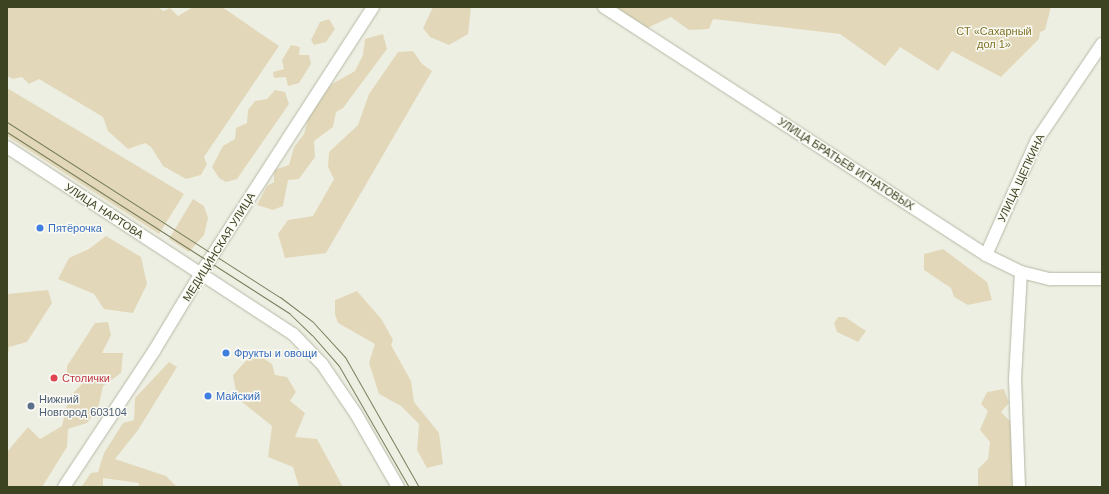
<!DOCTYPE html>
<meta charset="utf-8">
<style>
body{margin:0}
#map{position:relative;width:1109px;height:494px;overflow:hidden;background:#eeefe3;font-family:Helvetica,sans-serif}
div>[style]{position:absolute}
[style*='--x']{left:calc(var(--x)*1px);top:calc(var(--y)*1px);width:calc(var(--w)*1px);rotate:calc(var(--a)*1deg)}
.green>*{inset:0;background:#e2d8b9}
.roads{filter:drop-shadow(0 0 1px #b5b8a5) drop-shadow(0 0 1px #b5b8a5)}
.street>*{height:12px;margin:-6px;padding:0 6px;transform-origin:6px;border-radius:6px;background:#fff}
.secondary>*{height:12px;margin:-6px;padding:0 6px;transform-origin:6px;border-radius:6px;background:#fff}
.tram>*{height:1px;margin:-0.5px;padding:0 0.5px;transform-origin:0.5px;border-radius:0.5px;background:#777e5b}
.dots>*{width:11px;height:11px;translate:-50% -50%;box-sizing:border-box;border:2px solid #fafaf4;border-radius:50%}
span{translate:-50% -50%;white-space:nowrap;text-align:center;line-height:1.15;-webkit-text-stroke:3px #fafaf4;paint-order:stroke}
.park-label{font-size:11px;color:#7f7225}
.street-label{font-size:11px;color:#3b4320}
.shop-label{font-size:11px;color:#366cbe}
.left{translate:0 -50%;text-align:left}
.health-label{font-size:11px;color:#be3a42}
.service-label{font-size:11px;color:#4e5e75}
.frame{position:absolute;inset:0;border:8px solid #3b4320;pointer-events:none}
</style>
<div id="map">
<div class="green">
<i style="clip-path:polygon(7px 7px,158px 7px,163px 11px,170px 8px,178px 16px,193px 7px,222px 7px,279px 46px,204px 157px,207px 164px,201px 175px,186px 179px,163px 166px,151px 147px,145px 143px,128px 149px,108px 131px,103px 117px,39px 79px,29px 84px,22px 77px,13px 79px,7px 76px)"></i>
<i style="clip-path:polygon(433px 7px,471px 7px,468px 34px,449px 45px,430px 37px,423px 28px)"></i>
<i style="clip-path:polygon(616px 7px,1051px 7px,1045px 30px,1040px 32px,1039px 39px,1001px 77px,952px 51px,938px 71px,900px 47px,885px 66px,840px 34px,713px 19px,709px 29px,689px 30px,671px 17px,647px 28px)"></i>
<i style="clip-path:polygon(329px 19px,335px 29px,326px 42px,314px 45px,311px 40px,320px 22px)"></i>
<i style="clip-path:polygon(383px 34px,387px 49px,343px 108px,336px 112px,333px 127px,314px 141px,315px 157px,299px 179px,288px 180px,283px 206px,273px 210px,257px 205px,267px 186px,274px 182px,274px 170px,289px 165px,294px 147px,304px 134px,310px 112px,332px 84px,355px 71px,363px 55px,365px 39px)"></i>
<i style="clip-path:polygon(291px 45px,300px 47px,299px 55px,309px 55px,311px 64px,299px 83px,288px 86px,286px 77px,274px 78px,273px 72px,284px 69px,282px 60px)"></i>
<i style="clip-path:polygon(413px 51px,422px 64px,432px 71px,326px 253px,285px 258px,278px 234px,288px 220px,313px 216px,334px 179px,328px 167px,329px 152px,358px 125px,369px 94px,398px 52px)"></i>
<i style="clip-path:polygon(7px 88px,184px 194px,159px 234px,7px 136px)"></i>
<i style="clip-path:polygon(275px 90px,285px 92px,289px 104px,237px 179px,226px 182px,219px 178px,212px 167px,223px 146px,235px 139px,236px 128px,247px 123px,248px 110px,255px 101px,267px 99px)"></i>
<i style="clip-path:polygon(193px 199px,204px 206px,208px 218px,204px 235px,189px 252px,169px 239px)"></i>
<i style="clip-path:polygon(106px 236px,141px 257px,147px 284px,133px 313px,104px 309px,94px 294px,58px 279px,69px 258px,89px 249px)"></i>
<i style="clip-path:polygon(943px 249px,987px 282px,992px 300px,968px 305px,954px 297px,951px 288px,924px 270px,924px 254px)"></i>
<i style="clip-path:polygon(48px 290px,52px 303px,27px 342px,9px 347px,7px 363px,7px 294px)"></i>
<i style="clip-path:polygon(357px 291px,382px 320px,393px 340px,391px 345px,411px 381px,414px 402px,439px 433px,443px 464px,427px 468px,417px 450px,419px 424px,401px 406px,379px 394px,369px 363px,375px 344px,338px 323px,335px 314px,335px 300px)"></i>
<i style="clip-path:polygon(838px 317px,845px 317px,866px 331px,858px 342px,837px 332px,834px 323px)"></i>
<i style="clip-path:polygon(108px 322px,111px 335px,102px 353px,123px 353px,121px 373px,103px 386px,98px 409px,87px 423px,68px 429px,67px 447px,42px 487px,7px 487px,7px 452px,28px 427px,40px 439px,62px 426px,69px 397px,87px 379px,67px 373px,67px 366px,95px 323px)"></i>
<i style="clip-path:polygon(254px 352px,272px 364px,275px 375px,287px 377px,296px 392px,290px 401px,305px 413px,295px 437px,317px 439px,343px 487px,299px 487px,293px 467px,268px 457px,272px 426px,237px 398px,233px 375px)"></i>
<i style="clip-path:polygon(169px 362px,177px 367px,138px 430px,115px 459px,166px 476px,177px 487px,139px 487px,139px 483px,103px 478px,103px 487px,81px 487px,91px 473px,98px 472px,104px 453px,123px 423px,134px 420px,135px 398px)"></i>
<i style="clip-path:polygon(1004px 389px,1009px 403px,1001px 412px,1011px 422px,1013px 487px,978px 487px,978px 469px,988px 459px,990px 442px,980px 430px,988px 411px,981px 404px,987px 392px)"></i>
</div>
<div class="roads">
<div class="street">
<i style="--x:604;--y:7;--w:455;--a:33"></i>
<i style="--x:986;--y:255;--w:39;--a:26"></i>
<i style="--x:1021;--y:272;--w:30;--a:14"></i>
<i style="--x:1050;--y:279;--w:52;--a:0"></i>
<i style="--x:986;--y:255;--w:126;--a:-66.1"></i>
<i style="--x:1037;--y:140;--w:116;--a:-55.9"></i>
<i style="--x:64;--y:487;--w:163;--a:-56.5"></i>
<i style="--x:154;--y:351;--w:91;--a:-58.9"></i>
<i style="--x:1019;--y:487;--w:108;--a:-92.1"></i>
<i style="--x:1015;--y:379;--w:107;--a:-86.8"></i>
</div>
<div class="secondary">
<i style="--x:7;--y:147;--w:342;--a:33.2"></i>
<i style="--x:293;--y:334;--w:42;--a:46"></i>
<i style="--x:322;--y:364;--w:60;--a:55.8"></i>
<i style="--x:356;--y:414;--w:84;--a:60.1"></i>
<i style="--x:201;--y:273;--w:317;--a:-57.1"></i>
</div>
</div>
<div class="tram">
<i style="--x:7;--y:122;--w:324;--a:32.7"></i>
<i style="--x:280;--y:297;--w:40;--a:37"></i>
<i style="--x:312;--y:321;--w:49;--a:47.5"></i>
<i style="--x:345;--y:357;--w:150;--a:60.4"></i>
<i style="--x:7;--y:132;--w:336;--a:32.7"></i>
<i style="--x:290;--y:314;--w:30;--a:44"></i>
<i style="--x:312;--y:335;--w:41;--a:48.9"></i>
<i style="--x:339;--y:366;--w:140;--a:60"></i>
</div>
<div class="dots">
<i style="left:40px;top:228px;background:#3f7fe0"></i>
<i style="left:226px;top:353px;background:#3f7fe0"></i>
<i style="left:54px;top:378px;background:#e0444e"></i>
<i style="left:208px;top:396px;background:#3f7fe0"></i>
<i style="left:31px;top:406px;background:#5c6f8a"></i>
</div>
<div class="park-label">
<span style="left:994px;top:38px">СТ «Сахарный<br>дол 1»</span>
</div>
<div class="street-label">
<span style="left:846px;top:164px;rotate:33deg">УЛИЦА БРАТЬЕВ ИГНАТОВЫХ</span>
<span style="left:1021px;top:178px;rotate:-65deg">УЛИЦА ЩЕПКИНА</span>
<span style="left:104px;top:211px;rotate:33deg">УЛИЦА НАРТОВА</span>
<span style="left:219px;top:247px;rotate:-58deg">МЕДИЦИНСКАЯ УЛИЦА</span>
</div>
<div class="shop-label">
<span class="left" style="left:48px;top:228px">Пятёрочка</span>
<span class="left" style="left:234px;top:353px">Фрукты и овощи</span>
<span class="left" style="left:216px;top:396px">Майский</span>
</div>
<div class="health-label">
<span class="left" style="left:62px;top:378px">Столички</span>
</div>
<div class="service-label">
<span class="left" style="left:39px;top:406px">Нижний<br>Новгород 603104</span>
</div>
<div class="frame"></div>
</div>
